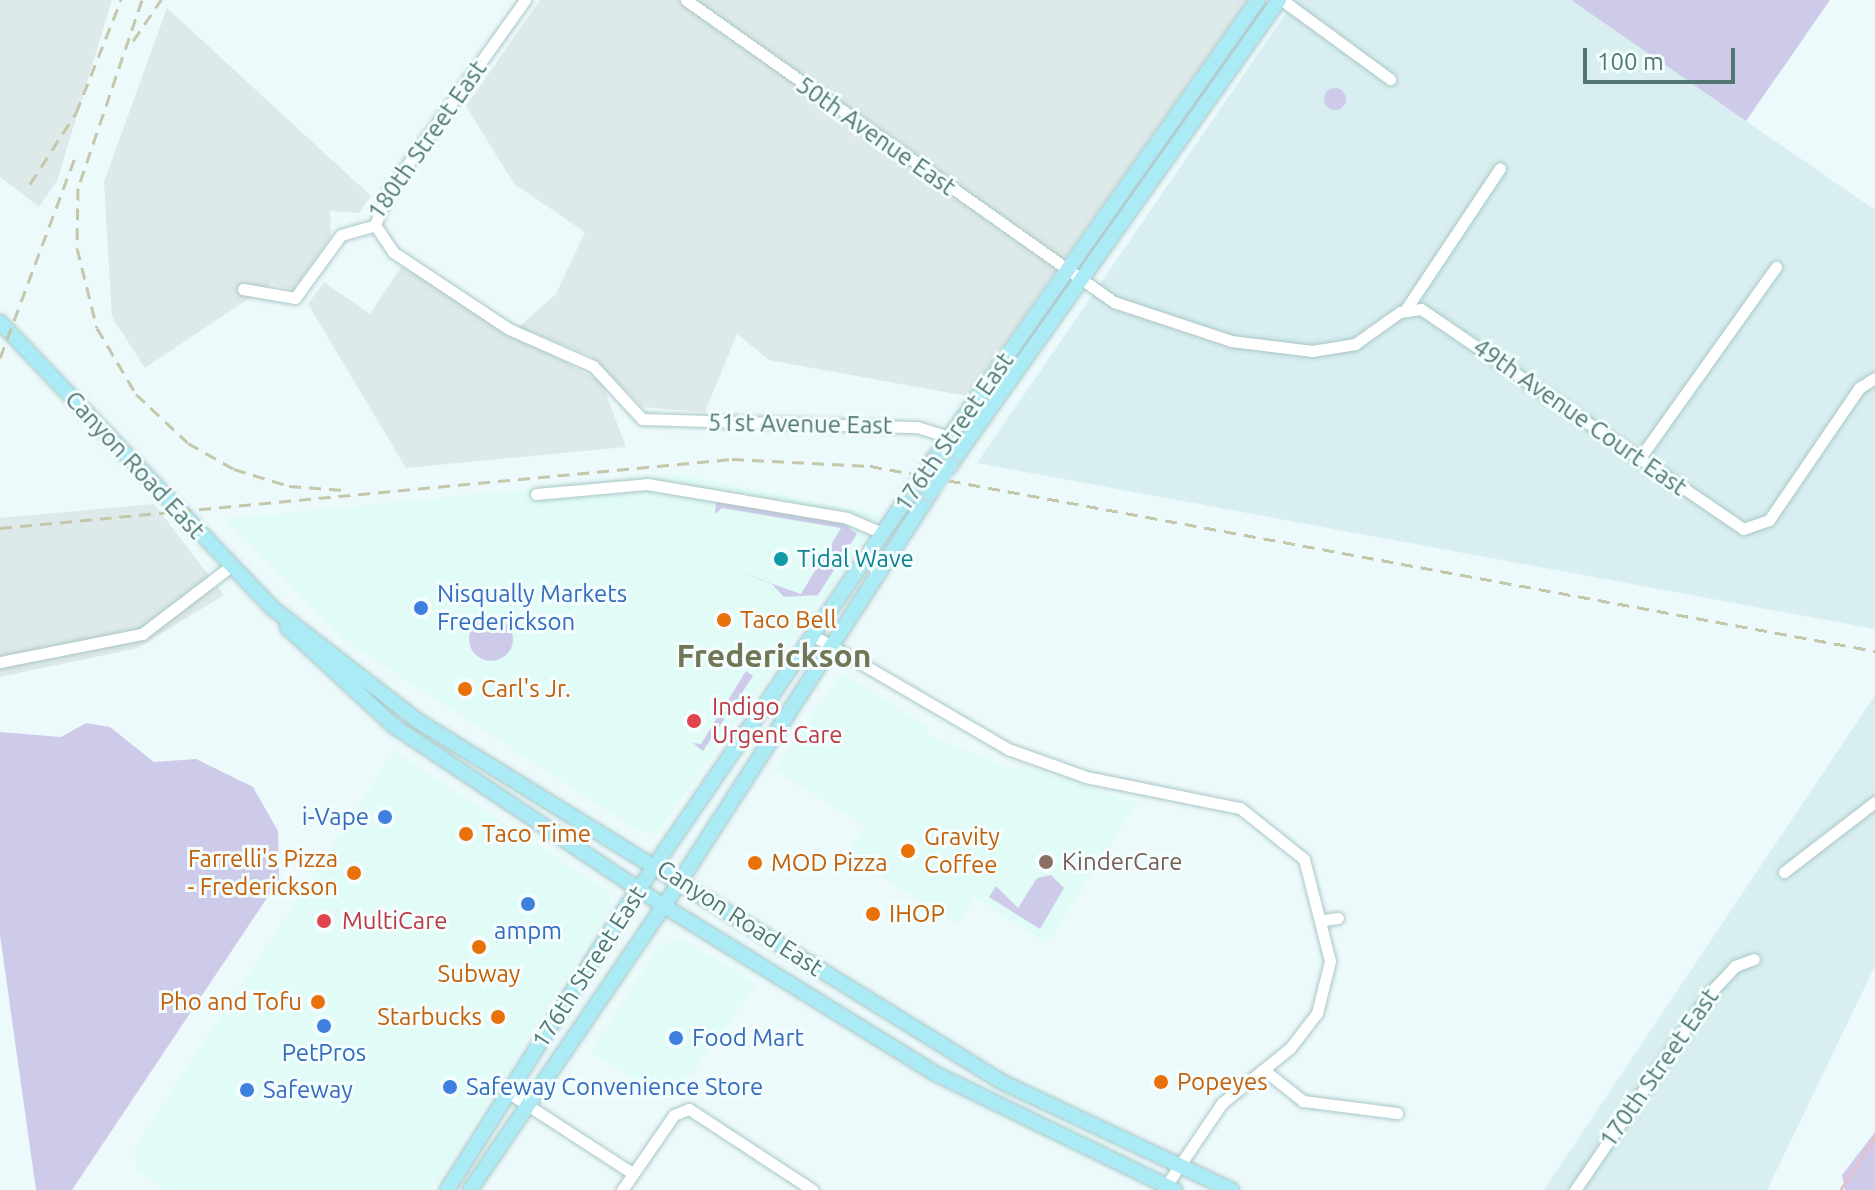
<!DOCTYPE html>
<style>
body{margin:0}
#map{position:relative;width:1875px;height:1190px;overflow:hidden;background:#edfafc;font-family:Ubuntu,sans-serif}
div>[style]{position:absolute}
[style*='--x']{left:calc(var(--x)*1px);top:calc(var(--y)*1px);width:calc(var(--w)*1px);rotate:calc(var(--a)*1deg)}
.residential>*{inset:0;background:#d8eef0}
.commercial>*{inset:0;background:#e1fbf6}
.industrial>*{inset:0;background:#dee9e9}
.green>*{inset:0;background:#cecbea}
.round{border-radius:50%}
.stream>*{height:3px;margin:-1.5px;padding:0 1.5px;transform-origin:1.5px;border-radius:1.5px;background:#e5c1cd}
.roads{filter:drop-shadow(0 0 2px #aac7c6) drop-shadow(0 0 2px #aac7c6)}
.minor>*{height:11px;margin:-5.5px;padding:0 5.5px;transform-origin:5.5px;border-radius:5.5px;background:#fff}
.major>*{height:14px;margin:-7px;padding:0 7px;transform-origin:7px;border-radius:7px;background:#aaebf5}
.rail>*{height:3px;margin-top:-1.5px;transform-origin:0;background:repeating-linear-gradient(90deg,#c5c7aa 0 12px,transparent 0 20px)}
.bridges{filter:drop-shadow(0 0 2px #cad6d5) drop-shadow(0 0 2px #cad6d5)}
.major-bridge>*{height:14px;margin:-7px;padding:0 7px;transform-origin:7px;border-radius:7px;background:#aaebf5}
.dots>*{width:22px;height:22px;translate:-50% -50%;box-sizing:border-box;border:4px solid #f3fdfe;border-radius:50%}
span{translate:-50% -50%;white-space:nowrap;text-align:center;line-height:1.15;-webkit-text-stroke:6px #f3fdfe;paint-order:stroke}
.street-label{font-size:24px;color:#507772}
.culture-label{font-size:24px;color:#0d838f}
.left{translate:0 -50%;text-align:left}
.shop-label{font-size:24px;color:#366cbe}
.right{translate:-100% -50%;text-align:right}
.food-label{font-size:24px;color:#c56008}
.health-label{font-size:24px;color:#be3a42}
.education-label{font-size:24px;color:#785e54}
.district-label{font-size:32px;color:#717656;font-weight:700}
.scale{position:absolute;left:1583px;top:48px;width:152px;height:36px;box-sizing:border-box;border:4px solid #507772;border-top:0;padding-left:10px;font-size:24px;line-height:28px;white-space:nowrap;color:#507772;-webkit-text-stroke:6px #f3fdfe;paint-order:stroke}
</style>
<div id="map">
<div class="residential">
<i style="clip-path:polygon(1295px 0,1571px 0,1875px 210px,1875px 629px,977px 463px)"></i>
<i style="clip-path:polygon(1875px 695px,1875px 966px,1767px 1190px,1544px 1190px)"></i>
</div>
<div class="commercial">
<i style="clip-path:polygon(677px 474px,881px 515px,657px 834px,636px 829px,346px 641px,225px 519px)"></i>
<i style="clip-path:polygon(842px 673px,928px 727px,925px 734px,1016px 771px,1021px 765px,1137px 803px,1047px 944px,975px 897px,958px 924px,846px 855px,865px 826px,774px 770px)"></i>
<i style="clip-path:polygon(394px 751px,607px 891px,612px 905px,432px 1190px,166px 1190px,137px 1170px,134px 1150px)"></i>
<i style="clip-path:polygon(680px 938px,757px 984px,670px 1102px,591px 1052px,659px 946px)"></i>
</div>
<div class="industrial">
<i style="clip-path:polygon(0 0,112px 0,57px 181px,39px 207px,0 177px)"></i>
<i style="clip-path:polygon(540px 0,1248px 0,967px 396px,769px 360px,737px 334px,705px 412px,643px 407px,591px 356px,519px 327px,556px 294px,585px 232px,514px 184px,466px 106px)"></i>
<i style="clip-path:polygon(167px 8px,371px 196px,359px 213px,330px 211px,331px 236px,293px 291px,272px 283px,145px 368px,112px 317px,104px 182px)"></i>
<i style="clip-path:polygon(402px 266px,602px 383px,626px 447px,406px 468px,308px 304px,324px 282px,370px 314px)"></i>
<i style="clip-path:polygon(154px 504px,224px 595px,138px 648px,0 677px,0 518px)"></i>
</div>
<div class="green">
<i style="clip-path:polygon(1571px 0,1830px 0,1746px 121px)"></i>
<i class="round" style="left:1324px;top:88px;width:22px;height:22px"></i>
<i style="clip-path:polygon(716px 502px,841px 521px,857px 534px,818px 595px,784px 597px,771px 583px,736px 571px,801px 594px,841px 528px,722px 508px,715px 514px)"></i>
<i class="round" style="left:469px;top:617px;width:44px;height:44px"></i>
<i style="clip-path:polygon(746px 671px,753px 676px,703px 751px,693px 743px,701px 744px)"></i>
<i style="clip-path:polygon(86px 723px,110px 727px,154px 762px,196px 759px,253px 787px,278px 831px,279px 880px,72px 1190px,36px 1190px,0 935px,0 732px,61px 737px)"></i>
<i style="clip-path:polygon(1051px 875px,1064px 888px,1040px 929px,989px 897px,996px 886px,1018px 908px,1037px 878px)"></i>
<i style="clip-path:polygon(1875px 1132px,1875px 1190px,1845px 1190px,1842px 1175px)"></i>
</div>
<div class="stream">
<i style="--x:1840;--y:1190;--w:64;--a:-56.6"></i>
</div>
<div class="roads">
<div class="minor">
<i style="--x:686;--y:0;--w:524;--a:35.21"></i>
<i style="--x:1114;--y:302;--w:123;--a:18.4"></i>
<i style="--x:1231;--y:341;--w:82;--a:7"></i>
<i style="--x:1312;--y:351;--w:44;--a:-9.2"></i>
<i style="--x:1355;--y:344;--w:55;--a:-35.4"></i>
<i style="--x:1400;--y:312;--w:21;--a:-8"></i>
<i style="--x:1421;--y:309;--w:390;--a:34.3"></i>
<i style="--x:1743;--y:529;--w:28;--a:-19"></i>
<i style="--x:1769;--y:520;--w:160;--a:-55.7"></i>
<i style="--x:1859;--y:388;--w:19;--a:-32"></i>
<i style="--x:1282;--y:0;--w:134;--a:36.2"></i>
<i style="--x:375;--y:225;--w:32;--a:56"></i>
<i style="--x:393;--y:252;--w:139;--a:33.6"></i>
<i style="--x:509;--y:329;--w:92;--a:23.8"></i>
<i style="--x:593;--y:366;--w:72;--a:47.2"></i>
<i style="--x:642;--y:419;--w:275;--a:1.7"></i>
<i style="--x:917;--y:427;--w:34;--a:17"></i>
<i style="--x:375;--y:225;--w:35;--a:-68"></i>
<i style="--x:388;--y:192;--w:236;--a:-54.5"></i>
<i style="--x:243;--y:289;--w:53;--a:9.8"></i>
<i style="--x:295;--y:298;--w:78;--a:-53.9"></i>
<i style="--x:341;--y:235;--w:35;--a:-16"></i>
<i style="--x:1406;--y:309;--w:169;--a:-56.3"></i>
<i style="--x:1639;--y:459;--w:236;--a:-54.5"></i>
<i style="--x:536;--y:494;--w:111;--a:-5.1"></i>
<i style="--x:647;--y:484;--w:203;--a:9.6"></i>
<i style="--x:847;--y:518;--w:39;--a:23"></i>
<i style="--x:814;--y:636;--w:225;--a:30.2"></i>
<i style="--x:1008;--y:749;--w:83;--a:19.7"></i>
<i style="--x:1086;--y:777;--w:157;--a:11.4"></i>
<i style="--x:1240;--y:808;--w:82;--a:38.6"></i>
<i style="--x:1304;--y:859;--w:105;--a:75.7"></i>
<i style="--x:1330;--y:961;--w:54;--a:104"></i>
<i style="--x:1317;--y:1013;--w:44;--a:127.6"></i>
<i style="--x:1290;--y:1048;--w:87;--a:141"></i>
<i style="--x:1222;--y:1103;--w:105;--a:124.1"></i>
<i style="--x:0;--y:662;--w:145;--a:-11.2"></i>
<i style="--x:142;--y:634;--w:111;--a:-37.3"></i>
<i style="--x:1784;--y:872;--w:115;--a:-37.6"></i>
<i style="--x:1324;--y:920;--w:14;--a:-8"></i>
<i style="--x:1264;--y:1070;--w:50;--a:38.5"></i>
<i style="--x:1303;--y:1101;--w:95;--a:7.3"></i>
<i style="--x:509;--y:1093;--w:147;--a:33"></i>
<i style="--x:622;--y:1190;--w:91;--a:-55.3"></i>
<i style="--x:674;--y:1115;--w:16;--a:-22"></i>
<i style="--x:689;--y:1109;--w:148;--a:33.2"></i>
<i style="--x:1575;--y:1190;--w:239;--a:-55.6"></i>
<i style="--x:1710;--y:993;--w:37;--a:-47"></i>
<i style="--x:1735;--y:966;--w:20;--a:-20"></i>
</div>
<div class="major">
<i style="--x:0;--y:322;--w:393;--a:46.4"></i>
<i style="--x:271;--y:607;--w:186;--a:37.8"></i>
<i style="--x:418;--y:721;--w:687;--a:31.72"></i>
<i style="--x:1002;--y:1082;--w:254;--a:25.2"></i>
<i style="--x:932;--y:462;--w:565;--a:-54.79"></i>
<i style="--x:950;--y:465;--w:570;--a:-54.72"></i>
<i style="--x:287;--y:627;--w:146;--a:42.8"></i>
<i style="--x:394;--y:726;--w:324;--a:33.7"></i>
<i style="--x:664;--y:906;--w:317;--a:31.7"></i>
<i style="--x:934;--y:1073;--w:268;--a:25.9"></i>
<i style="--x:447;--y:1190;--w:325;--a:-57.7"></i>
<i style="--x:621;--y:915;--w:516;--a:-55.57"></i>
<i style="--x:470;--y:1190;--w:344;--a:-55.7"></i>
<i style="--x:664;--y:906;--w:491;--a:-57.2"></i>
</div>
</div>
<div class="rail">
<i style="--x:142;--y:0;--w:199;--a:108.8"></i>
<i style="--x:78;--y:188;--w:60;--a:91"></i>
<i style="--x:77;--y:248;--w:82;--a:76"></i>
<i style="--x:97;--y:328;--w:77;--a:59.4"></i>
<i style="--x:136;--y:394;--w:71;--a:43.3"></i>
<i style="--x:188;--y:443;--w:53;--a:29.5"></i>
<i style="--x:234;--y:469;--w:58;--a:17.2"></i>
<i style="--x:289;--y:486;--w:55;--a:4.2"></i>
<i style="--x:133;--y:41;--w:50;--a:-55.7"></i>
<i style="--x:30;--y:184;--w:85;--a:-57.1"></i>
<i style="--x:76;--y:113;--w:122;--a:-68.3"></i>
<i style="--x:0;--y:358;--w:217;--a:-69.5"></i>
<i style="--x:0;--y:528;--w:735;--a:-5.38"></i>
<i style="--x:732;--y:459;--w:138;--a:2.9"></i>
<i style="--x:870;--y:466;--w:1022;--a:10.43"></i>
</div>
<div class="bridges">
<div class="major-bridge">
<i style="--x:913;--y:489;--w:33;--a:-55"></i>
<i style="--x:930;--y:493;--w:34;--a:-54"></i>
</div>
</div>
<div class="dots">
<i style="left:781px;top:559px;background:#0f9aa8"></i>
<i style="left:421px;top:608px;background:#3f7fe0"></i>
<i style="left:724px;top:620px;background:#e8710a"></i>
<i style="left:465px;top:689px;background:#e8710a"></i>
<i style="left:694px;top:721px;background:#e0444e"></i>
<i style="left:385px;top:817px;background:#3f7fe0"></i>
<i style="left:466px;top:834px;background:#e8710a"></i>
<i style="left:908px;top:851px;background:#e8710a"></i>
<i style="left:1046px;top:862px;background:#8d6e63"></i>
<i style="left:755px;top:863px;background:#e8710a"></i>
<i style="left:354px;top:873px;background:#e8710a"></i>
<i style="left:528px;top:904px;background:#3f7fe0"></i>
<i style="left:873px;top:914px;background:#e8710a"></i>
<i style="left:324px;top:921px;background:#e0444e"></i>
<i style="left:479px;top:947px;background:#e8710a"></i>
<i style="left:318px;top:1002px;background:#e8710a"></i>
<i style="left:498px;top:1017px;background:#e8710a"></i>
<i style="left:324px;top:1026px;background:#3f7fe0"></i>
<i style="left:676px;top:1038px;background:#3f7fe0"></i>
<i style="left:1161px;top:1082px;background:#e8710a"></i>
<i style="left:450px;top:1087px;background:#3f7fe0"></i>
<i style="left:247px;top:1090px;background:#3f7fe0"></i>
</div>
<div class="street-label">
<span style="left:876px;top:136px;rotate:35deg">50th Avenue East</span>
<span style="left:427px;top:140px;rotate:-55deg">180th Street East</span>
<span style="left:1580px;top:417px;rotate:35deg">49th Avenue Court East</span>
<span style="left:800px;top:424px;rotate:1deg">51st Avenue East</span>
<span style="left:954px;top:432px;rotate:-55deg">176th Street East</span>
<span style="left:135px;top:465px;rotate:47deg">Canyon Road East</span>
<span style="left:740px;top:918px;rotate:33deg">Canyon Road East</span>
<span style="left:589px;top:967px;rotate:-57deg">176th Street East</span>
<span style="left:1659px;top:1068px;rotate:-55deg">170th Street East</span>
</div>
<div class="culture-label">
<span class="left" style="left:797px;top:559px">Tidal Wave</span>
</div>
<div class="shop-label">
<span class="left" style="left:437px;top:608px">Nisqually Markets<br>Frederickson</span>
<span class="right" style="left:369px;top:817px">i-Vape</span>
<span style="left:528px;top:931px">ampm</span>
<span class="left" style="left:692px;top:1038px">Food Mart</span>
<span style="left:324px;top:1053px">PetPros</span>
<span class="left" style="left:466px;top:1087px">Safeway Convenience Store</span>
<span class="left" style="left:263px;top:1090px">Safeway</span>
</div>
<div class="food-label">
<span class="left" style="left:740px;top:620px">Taco Bell</span>
<span class="left" style="left:481px;top:689px">Carl's Jr.</span>
<span class="left" style="left:482px;top:834px">Taco Time</span>
<span class="left" style="left:924px;top:851px">Gravity<br>Coffee</span>
<span class="right" style="left:338px;top:873px">Farrelli's Pizza<br>- Frederickson</span>
<span class="left" style="left:771px;top:863px">MOD Pizza</span>
<span class="left" style="left:889px;top:914px">IHOP</span>
<span style="left:479px;top:974px">Subway</span>
<span class="right" style="left:302px;top:1002px">Pho and Tofu</span>
<span class="right" style="left:482px;top:1017px">Starbucks</span>
<span class="left" style="left:1177px;top:1082px">Popeyes</span>
</div>
<div class="health-label">
<span class="left" style="left:712px;top:721px">Indigo<br>Urgent Care</span>
<span class="left" style="left:342px;top:921px">MultiCare</span>
</div>
<div class="education-label">
<span class="left" style="left:1062px;top:862px">KinderCare</span>
</div>
<div class="district-label">
<span style="left:774px;top:655px">Frederickson</span>
</div>
<div class="scale">100 m</div>
</div>
